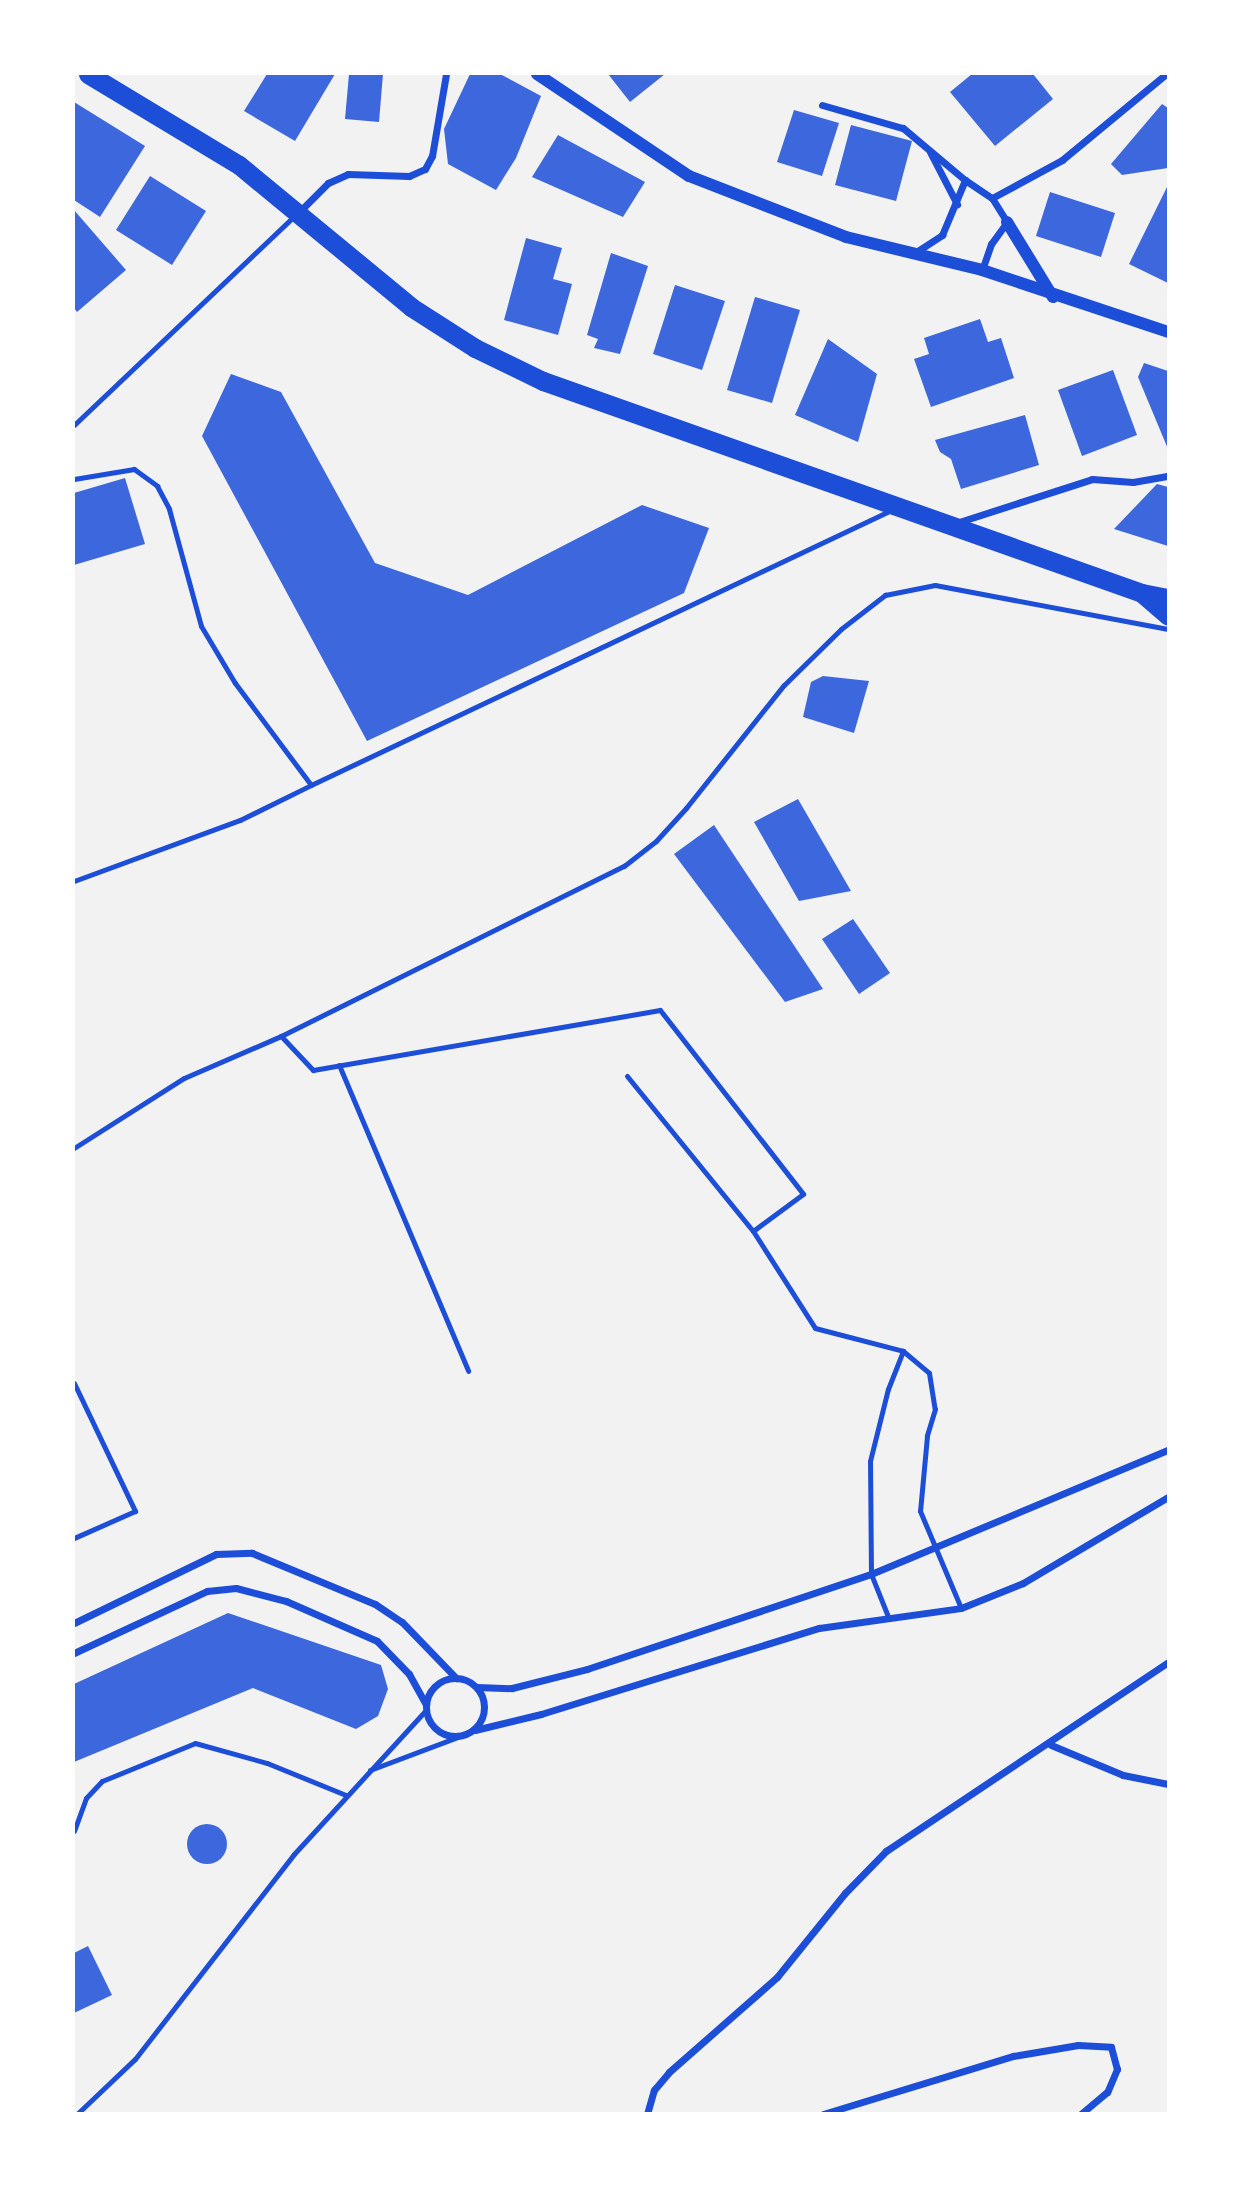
<!DOCTYPE html>
<style>
body{margin:0}
#map{position:relative;width:1242px;height:2187px;overflow:hidden;background:#f2f2f2;font-family:Roboto,sans-serif}
div>[style]{position:absolute}
[style*='--x']{left:calc(var(--x)*1px);top:calc(var(--y)*1px);width:calc(var(--w)*1px);rotate:calc(var(--a)*1deg)}
.building>*{inset:0;background:#3d67dc}
.round{border-radius:50%}
.service>*{height:5px;margin:-2.5px;padding:0 2.5px;transform-origin:2.5px;border-radius:2.5px;background:#1d4ed8}
.minor>*{height:7px;margin:-3.5px;padding:0 3.5px;transform-origin:3.5px;border-radius:3.5px;background:#1d4ed8}
.minor>.ring{margin:-3.5px;padding:0;box-sizing:content-box;background:none;border:7px solid #1d4ed8;border-radius:50%}
.tertiary>*{height:12px;margin:-6px;padding:0 6px;transform-origin:6px;border-radius:6px;background:#1d4ed8}
.trunk>*{height:19px;margin:-9.5px;padding:0 9.5px;transform-origin:9.5px;border-radius:9.5px;background:#1d4ed8}
span{translate:-50% -50%;white-space:nowrap;text-align:center;line-height:1.15;-webkit-text-stroke:7px #fff;paint-order:stroke}
.frame{position:absolute;inset:0;border:75px solid #fff;pointer-events:none}
</style>
<div id="map">
<div class="building">
<i style="clip-path:polygon(267px 74px,335px 74px,295px 141px,244px 111px)"></i>
<i style="clip-path:polygon(349px 74px,383px 74px,379px 122px,345px 119px)"></i>
<i style="clip-path:polygon(470px 74px,500px 74px,541px 96px,516px 158px,496px 190px,448px 164px,444px 129px)"></i>
<i style="clip-path:polygon(608px 74px,665px 74px,630px 102px)"></i>
<i style="clip-path:polygon(972px 74px,1033px 74px,1053px 99px,995px 146px,950px 92px)"></i>
<i style="clip-path:polygon(74px 102px,145px 146px,100px 217px,74px 200px)"></i>
<i style="clip-path:polygon(1162px 104px,1168px 108px,1168px 168px,1122px 175px,1111px 164px)"></i>
<i style="clip-path:polygon(794px 110px,839px 123px,822px 176px,777px 162px)"></i>
<i style="clip-path:polygon(851px 125px,912px 141px,896px 201px,835px 185px)"></i>
<i style="clip-path:polygon(558px 135px,645px 182px,623px 217px,532px 177px)"></i>
<i style="clip-path:polygon(150px 176px,206px 211px,172px 265px,116px 230px)"></i>
<i style="clip-path:polygon(1168px 185px,1168px 283px,1129px 264px)"></i>
<i style="clip-path:polygon(1050px 192px,1115px 213px,1101px 257px,1036px 236px)"></i>
<i style="clip-path:polygon(74px 210px,126px 270px,77px 312px,74px 308px)"></i>
<i style="clip-path:polygon(526px 238px,562px 248px,553px 279px,572px 284px,558px 335px,504px 320px)"></i>
<i style="clip-path:polygon(611px 253px,648px 266px,620px 354px,594px 348px,598px 339px,587px 335px)"></i>
<i style="clip-path:polygon(675px 285px,725px 301px,702px 370px,653px 354px)"></i>
<i style="clip-path:polygon(755px 297px,800px 310px,772px 403px,727px 390px)"></i>
<i style="clip-path:polygon(980px 319px,988px 342px,1001px 338px,1014px 378px,931px 407px,914px 359px,929px 354px,924px 338px)"></i>
<i style="clip-path:polygon(828px 339px,877px 374px,858px 442px,795px 415px)"></i>
<i style="clip-path:polygon(1144px 363px,1168px 371px,1168px 449px,1138px 377px)"></i>
<i style="clip-path:polygon(1113px 370px,1137px 435px,1082px 456px,1058px 390px)"></i>
<i style="clip-path:polygon(231px 374px,281px 392px,375px 563px,468px 595px,642px 505px,709px 528px,684px 593px,367px 741px,202px 436px)"></i>
<i style="clip-path:polygon(1025px 415px,1039px 465px,961px 489px,951px 459px,940px 452px,935px 440px)"></i>
<i style="clip-path:polygon(125px 478px,145px 544px,74px 565px,74px 493px)"></i>
<i style="clip-path:polygon(1157px 484px,1168px 487px,1168px 546px,1114px 529px)"></i>
<i style="clip-path:polygon(823px 676px,869px 681px,854px 733px,803px 717px,811px 682px)"></i>
<i style="clip-path:polygon(798px 799px,851px 891px,799px 901px,754px 822px)"></i>
<i style="clip-path:polygon(714px 825px,823px 989px,785px 1002px,674px 854px)"></i>
<i style="clip-path:polygon(853px 919px,890px 973px,859px 994px,822px 939px)"></i>
<i style="clip-path:polygon(228px 1613px,381px 1665px,388px 1689px,378px 1716px,356px 1729px,253px 1688px,74px 1762px,74px 1684px)"></i>
<i class="round" style="left:187px;top:1824px;width:40px;height:40px"></i>
<i style="clip-path:polygon(88px 1946px,112px 1995px,74px 2013px,74px 1953px)"></i>
</div>
<div class="service">
<i style="--x:74;--y:425;--w:303;--a:-43.5"></i>
<i style="--x:74;--y:479;--w:61;--a:-9.5"></i>
<i style="--x:134;--y:469;--w:29;--a:36"></i>
<i style="--x:157;--y:486;--w:26;--a:62"></i>
<i style="--x:169;--y:509;--w:121;--a:74.7"></i>
<i style="--x:201;--y:626;--w:66;--a:59.2"></i>
<i style="--x:235;--y:683;--w:127;--a:53.3"></i>
<i style="--x:311;--y:785;--w:640;--a:-25.36"></i>
<i style="--x:74;--y:881;--w:177;--a:-20.2"></i>
<i style="--x:240;--y:820;--w:79;--a:-26.2"></i>
<i style="--x:281;--y:1036;--w:47;--a:46.7"></i>
<i style="--x:313;--y:1070;--w:352;--a:-9.8"></i>
<i style="--x:660;--y:1010;--w:233;--a:52.1"></i>
<i style="--x:803;--y:1194;--w:62;--a:143.5"></i>
<i style="--x:339;--y:1065;--w:332;--a:67.1"></i>
<i style="--x:627;--y:1076;--w:200;--a:50.9"></i>
<i style="--x:753;--y:1231;--w:115;--a:57.4"></i>
<i style="--x:815;--y:1328;--w:91;--a:14.6"></i>
<i style="--x:903;--y:1351;--w:34;--a:40"></i>
<i style="--x:929;--y:1373;--w:36;--a:81"></i>
<i style="--x:935;--y:1409;--w:28;--a:107"></i>
<i style="--x:927;--y:1436;--w:75;--a:95.3"></i>
<i style="--x:920;--y:1511;--w:105;--a:67.1"></i>
<i style="--x:74;--y:1148;--w:130;--a:-32.5"></i>
<i style="--x:184;--y:1078;--w:106;--a:-23.4"></i>
<i style="--x:281;--y:1036;--w:383;--a:-26.4"></i>
<i style="--x:624;--y:866;--w:41;--a:-38"></i>
<i style="--x:656;--y:841;--w:45;--a:-47.7"></i>
<i style="--x:686;--y:808;--w:157;--a:-51.5"></i>
<i style="--x:784;--y:685;--w:80;--a:-44.5"></i>
<i style="--x:841;--y:629;--w:56;--a:-37.7"></i>
<i style="--x:885;--y:595;--w:51;--a:-11.3"></i>
<i style="--x:935;--y:585;--w:237;--a:10.7"></i>
<i style="--x:74;--y:1383;--w:142;--a:64.5"></i>
<i style="--x:135;--y:1511;--w:67;--a:156.1"></i>
<i style="--x:889;--y:1619;--w:48;--a:-111.8"></i>
<i style="--x:871;--y:1574;--w:113;--a:-90.5"></i>
<i style="--x:870;--y:1461;--w:74;--a:-76"></i>
<i style="--x:888;--y:1389;--w:41;--a:-68.5"></i>
<i style="--x:370;--y:1770;--w:94;--a:-20.6"></i>
<i style="--x:74;--y:1831;--w:35;--a:-70"></i>
<i style="--x:86;--y:1798;--w:23;--a:-47"></i>
<i style="--x:102;--y:1781;--w:100;--a:-22.2"></i>
<i style="--x:195;--y:1743;--w:75;--a:15.5"></i>
<i style="--x:267;--y:1763;--w:85;--a:22.1"></i>
<i style="--x:77;--y:2114;--w:80;--a:-43.5"></i>
<i style="--x:135;--y:2059;--w:259;--a:-52.2"></i>
<i style="--x:294;--y:1854;--w:195;--a:-47.5"></i>
</div>
<div class="minor">
<i style="--x:822;--y:105;--w:84;--a:15.9"></i>
<i style="--x:903;--y:128;--w:81;--a:40"></i>
<i style="--x:930;--y:152;--w:59;--a:62.6"></i>
<i style="--x:992;--y:198;--w:80;--a:-28.5"></i>
<i style="--x:1062;--y:160;--w:135;--a:-39.6"></i>
<i style="--x:299;--y:212;--w:41;--a:-45"></i>
<i style="--x:328;--y:183;--w:22;--a:-24"></i>
<i style="--x:348;--y:174;--w:61;--a:1.9"></i>
<i style="--x:409;--y:176;--w:17;--a:-24"></i>
<i style="--x:425;--y:169;--w:15;--a:-62"></i>
<i style="--x:432;--y:156;--w:83;--a:-80.3"></i>
<i style="--x:913;--y:254;--w:35;--a:-33"></i>
<i style="--x:942;--y:235;--w:60;--a:-67.3"></i>
<i style="--x:965;--y:180;--w:32;--a:34"></i>
<i style="--x:992;--y:198;--w:28;--a:58"></i>
<i style="--x:1007;--y:222;--w:27;--a:126"></i>
<i style="--x:991;--y:244;--w:28;--a:109"></i>
<i style="--x:956;--y:523;--w:143;--a:-17.9"></i>
<i style="--x:1092;--y:479;--w:41;--a:4.2"></i>
<i style="--x:1133;--y:482;--w:36;--a:-10"></i>
<i style="--x:74;--y:1623;--w:158;--a:-25.9"></i>
<i style="--x:216;--y:1554;--w:36;--a:-2"></i>
<i style="--x:252;--y:1553;--w:133;--a:22.5"></i>
<i style="--x:375;--y:1604;--w:32;--a:34"></i>
<i style="--x:402;--y:1622;--w:78;--a:46"></i>
<i style="--x:74;--y:1653;--w:147;--a:-25"></i>
<i style="--x:207;--y:1591;--w:29;--a:-6"></i>
<i style="--x:236;--y:1588;--w:52;--a:14.6"></i>
<i style="--x:286;--y:1601;--w:99;--a:23.7"></i>
<i style="--x:377;--y:1641;--w:46;--a:45.9"></i>
<i style="--x:409;--y:1674;--w:35;--a:61"></i>
<i class="ring" style="left:426px;top:1678px;width:51px;height:51px"></i>
<i style="--x:477;--y:1687;--w:35;--a:2"></i>
<i style="--x:512;--y:1688;--w:77;--a:-14.2"></i>
<i style="--x:587;--y:1669;--w:299;--a:-18.5"></i>
<i style="--x:871;--y:1574;--w:322;--a:-22.7"></i>
<i style="--x:475;--y:1730;--w:68;--a:-13.6"></i>
<i style="--x:541;--y:1714;--w:291;--a:-17.2"></i>
<i style="--x:819;--y:1628;--w:143;--a:-8"></i>
<i style="--x:961;--y:1608;--w:67;--a:-22"></i>
<i style="--x:1023;--y:1583;--w:169;--a:-30.7"></i>
<i style="--x:1051;--y:1745;--w:78;--a:22.6"></i>
<i style="--x:1123;--y:1775;--w:46;--a:11.3"></i>
<i style="--x:647;--y:2114;--w:25;--a:-74"></i>
<i style="--x:654;--y:2090;--w:23;--a:-50"></i>
<i style="--x:669;--y:2072;--w:144;--a:-41.3"></i>
<i style="--x:777;--y:1977;--w:108;--a:-51"></i>
<i style="--x:845;--y:1893;--w:59;--a:-45.7"></i>
<i style="--x:886;--y:1851;--w:339;--a:-33.8"></i>
<i style="--x:823;--y:2114;--w:199;--a:-17"></i>
<i style="--x:1013;--y:2056;--w:66;--a:-9.6"></i>
<i style="--x:1078;--y:2045;--w:33;--a:3"></i>
<i style="--x:1111;--y:2047;--w:23;--a:75"></i>
<i style="--x:1117;--y:2069;--w:25;--a:113"></i>
<i style="--x:1107;--y:2092;--w:34;--a:140"></i>
</div>
<div class="tertiary">
<i style="--x:537;--y:74;--w:183;--a:33.9"></i>
<i style="--x:689;--y:176;--w:168;--a:21.2"></i>
<i style="--x:846;--y:237;--w:140;--a:13.6"></i>
<i style="--x:982;--y:270;--w:196;--a:18.4"></i>
<i style="--x:1007;--y:222;--w:88;--a:58.5"></i>
</div>
<div class="trunk">
<i style="--x:88;--y:74;--w:176;--a:31.1"></i>
<i style="--x:239;--y:165;--w:223;--a:39.5"></i>
<i style="--x:411;--y:307;--w:76;--a:32.6"></i>
<i style="--x:475;--y:348;--w:76;--a:25.9"></i>
<i style="--x:543;--y:381;--w:635;--a:19.49"></i>
<i style="--x:1142;--y:593;--w:26;--a:11"></i>
<i style="--x:1143;--y:594;--w:33;--a:41"></i>
</div>
<div class="frame"></div>
</div>
